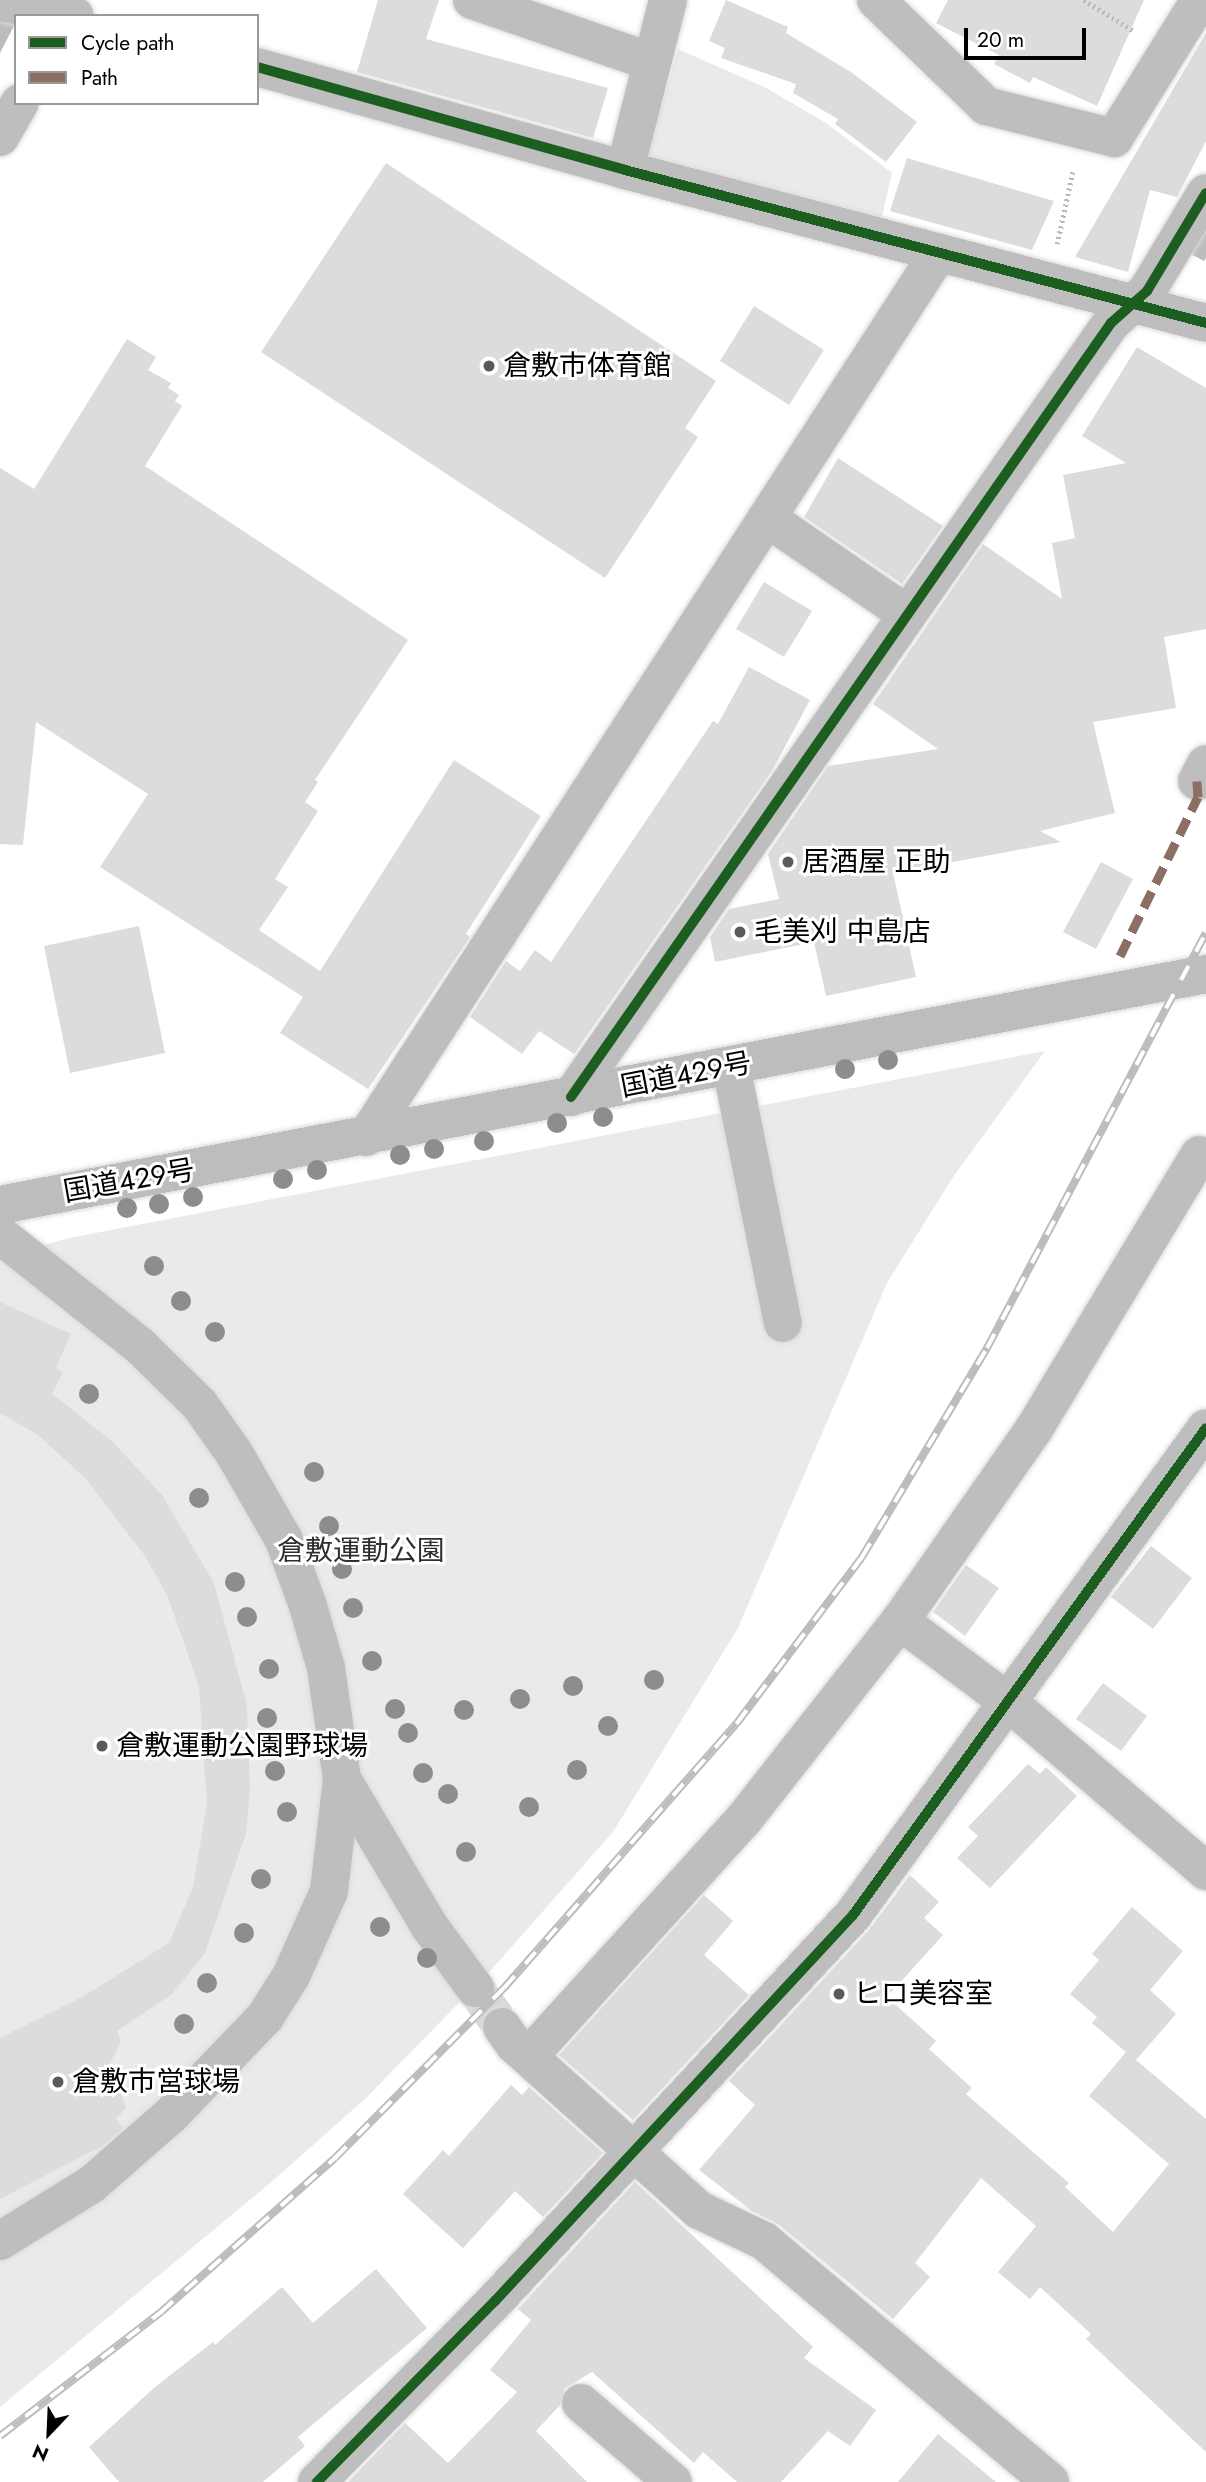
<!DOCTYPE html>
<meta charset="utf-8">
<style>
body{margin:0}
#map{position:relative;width:1206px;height:2482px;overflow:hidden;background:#fff;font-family:Jost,"Noto Sans JP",sans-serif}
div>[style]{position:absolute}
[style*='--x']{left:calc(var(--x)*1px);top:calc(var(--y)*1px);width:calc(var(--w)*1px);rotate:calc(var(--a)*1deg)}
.green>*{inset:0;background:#eaeaea}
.water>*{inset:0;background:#bcbcbc}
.building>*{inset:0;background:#dcdcdc}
.minor-tunnel>*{height:38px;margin-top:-19px;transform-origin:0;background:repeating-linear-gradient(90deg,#d9d9d9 0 38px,transparent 0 57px)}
.path>*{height:4.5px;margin-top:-2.25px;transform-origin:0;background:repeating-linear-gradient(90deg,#b8b8b8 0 2px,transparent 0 5.5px)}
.roads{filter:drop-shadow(0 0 2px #dbdbdb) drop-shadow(0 0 2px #dbdbdb)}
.minor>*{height:38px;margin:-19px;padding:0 19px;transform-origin:19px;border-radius:19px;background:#bebebe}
.highway>*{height:38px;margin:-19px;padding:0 19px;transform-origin:19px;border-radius:19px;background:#bdbdbd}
.rail>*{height:8px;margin-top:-4px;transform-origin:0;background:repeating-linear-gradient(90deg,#fff 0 16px,#bdbdbd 0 32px);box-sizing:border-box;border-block:2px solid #bdbdbd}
.quiet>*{height:9px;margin-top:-4.5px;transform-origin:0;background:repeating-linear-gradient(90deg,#8d6e63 0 18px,transparent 0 27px)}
.cycleway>*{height:10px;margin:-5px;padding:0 5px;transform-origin:5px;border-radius:5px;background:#1b5e20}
.trees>*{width:20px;height:20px;margin:-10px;border-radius:50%;background:#8d8d8d}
.dots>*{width:19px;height:19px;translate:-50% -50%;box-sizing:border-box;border:4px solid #fff;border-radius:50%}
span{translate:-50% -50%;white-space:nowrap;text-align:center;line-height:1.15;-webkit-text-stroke:6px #fff;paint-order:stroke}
.poi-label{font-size:28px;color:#000}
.left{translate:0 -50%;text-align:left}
.street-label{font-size:28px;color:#000}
.park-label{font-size:28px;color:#2f2f2f}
.legend{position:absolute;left:14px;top:14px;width:245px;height:91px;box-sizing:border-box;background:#fff;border:2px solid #999;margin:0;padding:9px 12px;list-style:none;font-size:21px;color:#000}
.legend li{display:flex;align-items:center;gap:14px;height:35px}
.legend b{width:35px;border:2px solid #999}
.north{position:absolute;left:14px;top:2398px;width:70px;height:70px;-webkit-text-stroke:5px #fff;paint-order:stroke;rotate:203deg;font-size:19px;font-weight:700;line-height:28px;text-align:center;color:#000}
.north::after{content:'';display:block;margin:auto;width:24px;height:32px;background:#000;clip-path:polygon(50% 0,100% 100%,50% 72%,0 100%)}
.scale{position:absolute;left:964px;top:28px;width:122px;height:32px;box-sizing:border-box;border:4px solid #000;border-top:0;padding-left:9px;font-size:21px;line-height:24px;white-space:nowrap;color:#000;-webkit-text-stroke:5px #fff;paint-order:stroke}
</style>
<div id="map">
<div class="green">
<i style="clip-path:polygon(678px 49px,766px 88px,826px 123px,892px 173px,879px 230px,644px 166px)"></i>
<i style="clip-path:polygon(1045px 1051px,953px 1177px,887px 1283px,738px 1628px,613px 1832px,491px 1970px,366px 2098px,269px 2184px,0 2407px,0 1257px,69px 1238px)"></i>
</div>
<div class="water">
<i style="clip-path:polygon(0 3px,16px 22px,0 53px)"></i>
<i style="clip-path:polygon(1206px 217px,1206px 258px,1204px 261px,1185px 251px)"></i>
</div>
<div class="building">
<i style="clip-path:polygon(378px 0,439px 0,426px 39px,608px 88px,593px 138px,357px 72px)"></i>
<i style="clip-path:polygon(726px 0,788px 27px,786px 33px,851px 72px,917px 122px,886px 162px,835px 124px,838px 119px,793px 93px,796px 84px,721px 58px,725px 48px,709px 41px)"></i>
<i style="clip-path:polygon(948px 0,1144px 0,1097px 106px,1033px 77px,1030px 83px,994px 64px,999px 55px,936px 23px)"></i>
<i style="clip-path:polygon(1206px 33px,1206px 141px,1177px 197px,1150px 190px,1128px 272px,1075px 257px)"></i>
<i style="clip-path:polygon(907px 158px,1054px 201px,1032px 250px,890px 211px)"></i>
<i style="clip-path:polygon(386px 163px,716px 381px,685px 428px,698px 437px,605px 578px,261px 352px)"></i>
<i style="clip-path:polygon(754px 306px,824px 350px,789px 405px,720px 361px)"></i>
<i style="clip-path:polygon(127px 339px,156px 357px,148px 370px,171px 383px,168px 388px,179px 395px,175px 401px,182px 406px,145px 466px,408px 640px,315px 780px,318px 782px,305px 802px,318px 811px,275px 879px,288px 887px,259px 930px,320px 971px,454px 760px,541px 816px,466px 934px,470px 937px,368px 1089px,280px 1033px,303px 997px,100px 867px,148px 794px,36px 722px,23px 845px,0 844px,0 468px,34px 489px)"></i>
<i style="clip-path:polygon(1137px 347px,1206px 388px,1206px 629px,1164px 637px,1176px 708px,1093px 722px,1115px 813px,1040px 831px,1061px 842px,893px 873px,916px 977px,826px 996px,814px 942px,715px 962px,710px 937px,729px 909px,779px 899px,768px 854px,828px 766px,938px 749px,873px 704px,983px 544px,1062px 599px,1052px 543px,1075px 538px,1063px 475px,1126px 463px,1082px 436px)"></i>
<i style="clip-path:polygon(838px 458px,943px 526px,902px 584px,804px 517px)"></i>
<i style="clip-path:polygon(764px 582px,812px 611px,784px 657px,736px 629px)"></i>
<i style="clip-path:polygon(749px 667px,810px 700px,772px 771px,574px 1054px,539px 1031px,522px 1054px,470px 1017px,506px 961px,520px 971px,535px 950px,551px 962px,713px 721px,718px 724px)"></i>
<i style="clip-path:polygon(1101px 862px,1133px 879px,1096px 949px,1063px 932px)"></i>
<i style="clip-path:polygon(139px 926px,165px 1053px,70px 1073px,44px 946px)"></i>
<i style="clip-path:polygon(0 1302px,71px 1334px,56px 1368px,63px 1372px,52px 1394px,111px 1440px,162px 1495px,214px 1583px,247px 1706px,250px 1789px,246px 1834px,205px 1953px,172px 1994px,117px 2031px,121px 2042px,109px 2065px,126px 2108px,116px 2119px,123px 2128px,102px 2146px,0 2199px,0 2038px,84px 1996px,169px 1943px,193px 1887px,207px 1804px,199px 1687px,168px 1597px,145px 1556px,86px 1479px,38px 1435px,0 1413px)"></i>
<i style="clip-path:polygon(1151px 1546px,1192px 1578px,1153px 1629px,1111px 1597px)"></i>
<i style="clip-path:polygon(966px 1565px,999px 1588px,965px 1636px,933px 1612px)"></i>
<i style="clip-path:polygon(1103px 1683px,1147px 1716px,1121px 1751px,1076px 1719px)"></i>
<i style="clip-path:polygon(1028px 1764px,1040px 1774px,1046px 1767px,1077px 1796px,990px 1888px,957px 1858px,978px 1836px,968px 1827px)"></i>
<i style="clip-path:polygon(910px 1875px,939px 1902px,924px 1918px,943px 1935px,887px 1997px,936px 2041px,929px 2049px,972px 2088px,966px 2094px,1069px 2183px,1065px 2187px,1113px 2232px,1169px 2164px,1089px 2096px,1126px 2052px,1092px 2023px,1097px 2017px,1070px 1994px,1099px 1960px,1092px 1954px,1132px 1907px,1183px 1951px,1150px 1990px,1176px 2014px,1136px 2060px,1206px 2119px,1206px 2452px,1086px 2339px,1091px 2334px,1040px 2287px,1030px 2299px,998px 2272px,1036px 2226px,981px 2178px,915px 2263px,930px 2277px,893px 2319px,778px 2224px,752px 2211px,699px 2170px,755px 2105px,729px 2081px,869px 1930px)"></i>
<i style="clip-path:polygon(704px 1895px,733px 1921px,704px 1955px,749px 1995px,633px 2120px,559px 2055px)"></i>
<i style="clip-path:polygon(511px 2085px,522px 2095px,529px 2087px,603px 2153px,543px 2217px,515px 2191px,463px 2248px,403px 2194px,443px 2150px,449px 2156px)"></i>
<i style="clip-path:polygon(635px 2182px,813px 2347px,804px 2358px,876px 2410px,850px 2446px,828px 2431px,781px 2482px,737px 2482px,703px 2452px,694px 2463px,592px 2372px,565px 2388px,560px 2405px,536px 2431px,587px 2482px,348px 2482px,405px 2423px,448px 2463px,517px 2392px,490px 2370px,531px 2320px,518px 2309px)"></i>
<i style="clip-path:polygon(376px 2269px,427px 2328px,298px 2437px,305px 2446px,263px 2482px,119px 2482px,89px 2447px,155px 2387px,213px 2342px,215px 2345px,282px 2287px,313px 2323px)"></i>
<i style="clip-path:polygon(938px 2434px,996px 2482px,898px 2482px)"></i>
</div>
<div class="minor-tunnel">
<i style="--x:475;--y:1988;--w:47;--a:55.3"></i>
</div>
<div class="path">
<i style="--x:1084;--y:0;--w:59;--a:31.8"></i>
<i style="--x:1057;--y:244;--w:76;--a:-77.8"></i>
</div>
<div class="roads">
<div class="minor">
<i style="--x:472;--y:0;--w:190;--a:19"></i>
<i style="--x:876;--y:0;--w:153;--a:43.9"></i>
<i style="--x:986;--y:106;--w:132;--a:14"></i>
<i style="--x:1114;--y:138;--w:163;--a:-58.1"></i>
<i style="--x:0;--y:2;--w:76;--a:10.6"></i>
<i style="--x:257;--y:67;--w:382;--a:15.6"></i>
<i style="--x:625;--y:170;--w:601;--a:14.75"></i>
<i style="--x:0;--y:137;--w:39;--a:-60"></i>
<i style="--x:625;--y:170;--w:175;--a:-75.8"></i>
<i style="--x:767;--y:518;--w:168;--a:34.5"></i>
<i style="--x:1197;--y:781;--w:19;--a:-62"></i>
<i style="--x:731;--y:1066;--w:262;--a:78.6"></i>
<i style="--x:571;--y:1097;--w:944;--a:-55.1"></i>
<i style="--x:1111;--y:323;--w:48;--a:-41.6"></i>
<i style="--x:1147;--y:291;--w:114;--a:-59"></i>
<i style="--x:366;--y:1137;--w:1052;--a:-57.07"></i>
<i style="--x:0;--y:1235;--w:179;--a:38.4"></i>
<i style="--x:140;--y:1346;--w:84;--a:44.5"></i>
<i style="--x:200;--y:1405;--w:59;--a:54.7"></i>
<i style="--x:234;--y:1453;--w:100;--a:60.1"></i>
<i style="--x:284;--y:1540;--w:70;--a:70"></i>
<i style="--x:308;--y:1606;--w:65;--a:73.8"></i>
<i style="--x:326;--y:1668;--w:112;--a:81.8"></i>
<i style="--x:342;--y:1779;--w:113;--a:96.6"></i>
<i style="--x:329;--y:1891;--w:93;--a:114.1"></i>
<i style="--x:291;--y:1976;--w:49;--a:122.4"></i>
<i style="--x:265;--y:2017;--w:134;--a:133.8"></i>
<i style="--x:172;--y:2114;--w:106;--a:138.8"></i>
<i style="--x:92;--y:2184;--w:108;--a:148.2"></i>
<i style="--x:900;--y:1621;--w:134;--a:36.8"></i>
<i style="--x:1007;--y:1701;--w:262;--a:40.5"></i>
<i style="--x:342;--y:1779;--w:172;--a:59.3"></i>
<i style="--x:430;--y:1927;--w:76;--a:53.6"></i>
<i style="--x:502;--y:2027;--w:21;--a:55"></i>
<i style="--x:514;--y:2044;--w:249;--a:41.9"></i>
<i style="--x:699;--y:2210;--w:72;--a:25.5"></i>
<i style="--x:764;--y:2241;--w:374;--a:40.1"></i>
<i style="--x:529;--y:2056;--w:320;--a:-47.8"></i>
<i style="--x:744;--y:1819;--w:252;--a:-51.8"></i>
<i style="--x:900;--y:1621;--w:234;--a:-55.1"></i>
<i style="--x:1034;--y:1429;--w:320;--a:-58.9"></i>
<i style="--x:581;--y:2403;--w:121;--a:40.7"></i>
<i style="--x:317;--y:2482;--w:254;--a:-45.5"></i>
<i style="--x:495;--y:2301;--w:526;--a:-47.16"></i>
<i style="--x:853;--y:1915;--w:601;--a:-54.06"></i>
</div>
<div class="highway">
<i style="--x:0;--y:1205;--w:1228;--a:-10.84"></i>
</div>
</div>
<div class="rail">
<i style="--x:0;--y:2436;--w:203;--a:-37.6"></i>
<i style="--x:161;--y:2312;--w:232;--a:-41.5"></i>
<i style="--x:335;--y:2158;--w:240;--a:-45.2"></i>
<i style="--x:504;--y:1988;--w:353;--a:-48.7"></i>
<i style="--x:737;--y:1723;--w:208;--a:-53"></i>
<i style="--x:862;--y:1557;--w:244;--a:-59.1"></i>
<i style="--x:987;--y:1348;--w:469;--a:-62.2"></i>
</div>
<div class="quiet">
<i style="--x:1120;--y:956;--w:177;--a:-63.9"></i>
<i style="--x:1198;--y:797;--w:16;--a:-94"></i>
</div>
<div class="cycleway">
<i style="--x:257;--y:67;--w:382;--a:15.6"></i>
<i style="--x:625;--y:170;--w:601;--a:14.75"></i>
<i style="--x:571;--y:1097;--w:944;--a:-55.1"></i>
<i style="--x:1111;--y:323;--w:48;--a:-41.6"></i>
<i style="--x:1147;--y:291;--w:114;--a:-59"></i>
<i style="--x:317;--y:2482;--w:254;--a:-45.5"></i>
<i style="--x:495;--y:2301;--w:526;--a:-47.16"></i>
<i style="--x:853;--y:1915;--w:601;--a:-54.06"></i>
</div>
<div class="trees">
<i style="left:888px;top:1060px"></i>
<i style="left:845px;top:1069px"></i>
<i style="left:603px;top:1117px"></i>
<i style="left:557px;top:1123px"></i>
<i style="left:484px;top:1141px"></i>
<i style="left:434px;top:1149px"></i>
<i style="left:400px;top:1155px"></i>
<i style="left:317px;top:1170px"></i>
<i style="left:283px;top:1179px"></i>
<i style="left:193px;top:1197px"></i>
<i style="left:159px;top:1204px"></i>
<i style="left:127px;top:1208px"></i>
<i style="left:154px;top:1266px"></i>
<i style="left:181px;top:1301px"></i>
<i style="left:215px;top:1332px"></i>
<i style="left:89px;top:1394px"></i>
<i style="left:314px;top:1472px"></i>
<i style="left:199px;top:1498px"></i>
<i style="left:329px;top:1526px"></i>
<i style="left:342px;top:1569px"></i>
<i style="left:235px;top:1582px"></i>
<i style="left:353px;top:1608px"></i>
<i style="left:247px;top:1617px"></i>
<i style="left:372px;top:1661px"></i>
<i style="left:269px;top:1669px"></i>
<i style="left:654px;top:1680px"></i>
<i style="left:573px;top:1686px"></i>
<i style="left:520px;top:1699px"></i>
<i style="left:395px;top:1709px"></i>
<i style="left:464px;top:1710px"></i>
<i style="left:267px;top:1718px"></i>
<i style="left:608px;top:1726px"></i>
<i style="left:408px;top:1733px"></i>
<i style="left:577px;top:1770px"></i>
<i style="left:275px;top:1771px"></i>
<i style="left:423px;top:1773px"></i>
<i style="left:448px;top:1794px"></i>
<i style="left:529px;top:1807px"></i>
<i style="left:287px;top:1812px"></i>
<i style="left:466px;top:1852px"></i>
<i style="left:261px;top:1879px"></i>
<i style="left:380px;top:1927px"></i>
<i style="left:244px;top:1933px"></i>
<i style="left:427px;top:1958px"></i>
<i style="left:207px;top:1983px"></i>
<i style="left:184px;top:2024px"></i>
</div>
<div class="dots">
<i style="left:489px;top:366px;background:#595959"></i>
<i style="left:788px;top:862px;background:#595959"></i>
<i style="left:740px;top:932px;background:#595959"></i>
<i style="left:102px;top:1746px;background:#595959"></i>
<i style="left:839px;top:1994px;background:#595959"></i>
<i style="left:58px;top:2082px;background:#595959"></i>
</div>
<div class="poi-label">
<span class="left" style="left:503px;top:366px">倉敷市体育館</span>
<span class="left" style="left:802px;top:862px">居酒屋 正助</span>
<span class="left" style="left:754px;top:932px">毛美刈 中島店</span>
<span class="left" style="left:116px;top:1746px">倉敷運動公園野球場</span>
<span class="left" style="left:853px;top:1994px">ヒロ美容室</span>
<span class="left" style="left:72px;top:2082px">倉敷市営球場</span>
</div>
<div class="street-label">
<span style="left:686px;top:1075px;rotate:-11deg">国道429号</span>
<span style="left:129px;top:1181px;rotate:-10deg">国道429号</span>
</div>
<div class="park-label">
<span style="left:361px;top:1551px">倉敷運動公園</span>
</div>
<ul class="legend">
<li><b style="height:9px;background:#1b5e20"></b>Cycle path</li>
<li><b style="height:9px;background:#8d6e63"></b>Path</li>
</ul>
<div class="north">N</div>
<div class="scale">20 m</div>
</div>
